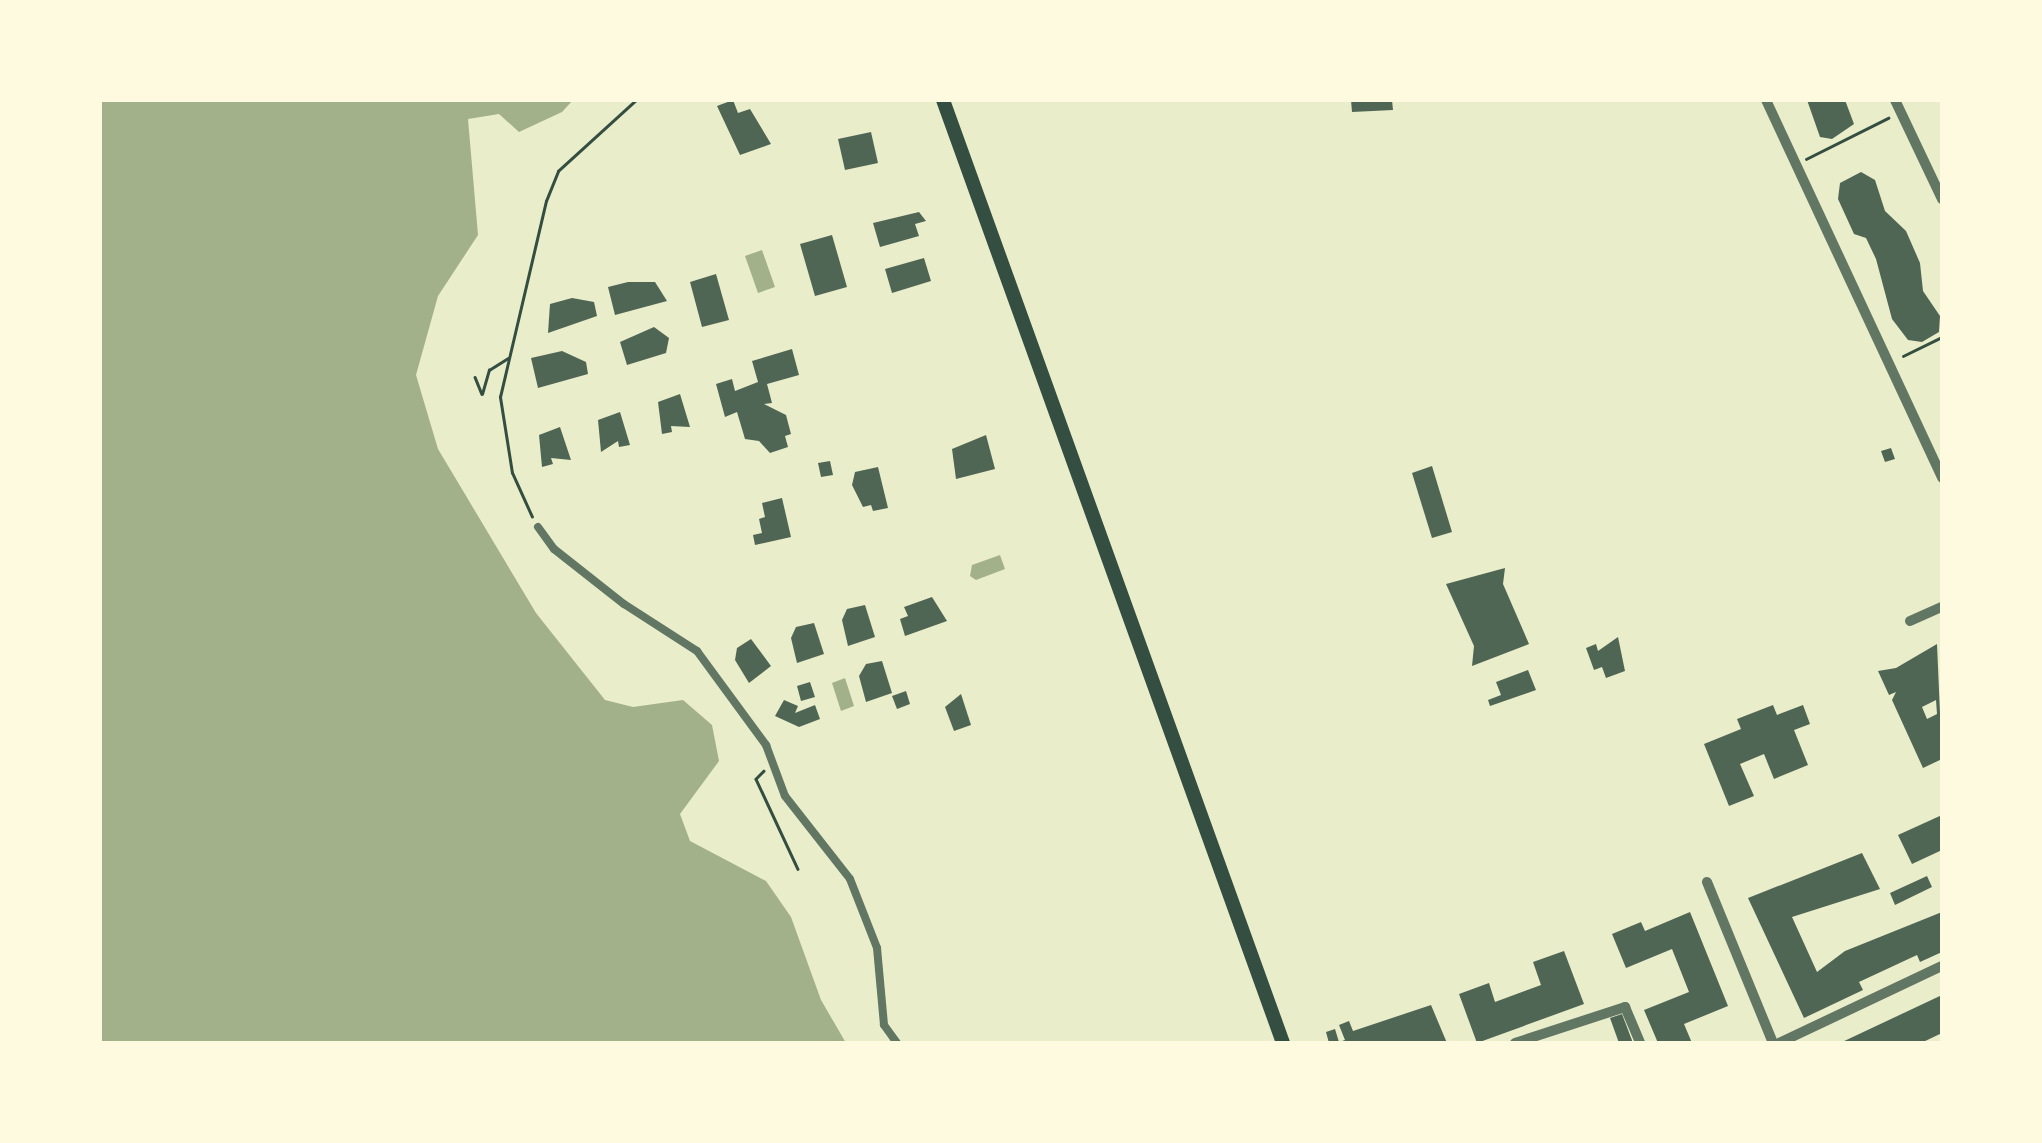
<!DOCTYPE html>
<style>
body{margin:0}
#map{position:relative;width:2042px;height:1143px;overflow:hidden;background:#e9edc9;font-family:"Source Sans 3",sans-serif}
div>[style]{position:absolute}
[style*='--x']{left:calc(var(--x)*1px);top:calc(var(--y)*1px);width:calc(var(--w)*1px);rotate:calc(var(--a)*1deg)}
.water>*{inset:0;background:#a3b18a}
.building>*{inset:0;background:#4f6655}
.path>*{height:2.5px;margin:-1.25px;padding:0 1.25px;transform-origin:1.25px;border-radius:1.25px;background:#344e41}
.pedestrian>*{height:8px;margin:-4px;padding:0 4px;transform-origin:4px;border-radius:4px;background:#617663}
.minor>*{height:10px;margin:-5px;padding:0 5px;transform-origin:5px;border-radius:5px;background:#617663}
.secondary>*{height:14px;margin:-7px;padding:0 7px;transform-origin:7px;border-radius:7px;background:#344e41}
span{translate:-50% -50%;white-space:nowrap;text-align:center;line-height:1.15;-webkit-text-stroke:8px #fefae0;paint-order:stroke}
.frame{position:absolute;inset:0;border:102px solid #fefae0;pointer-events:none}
</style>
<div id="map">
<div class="water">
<i style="clip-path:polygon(100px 100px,573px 100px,562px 112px,519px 132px,499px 114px,468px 119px,478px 235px,438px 296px,416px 375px,438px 449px,536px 613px,605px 700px,633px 707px,683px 700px,712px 725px,719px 761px,680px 814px,690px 841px,766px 881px,791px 917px,821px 1000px,846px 1043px,100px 1043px)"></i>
<i style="clip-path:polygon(762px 250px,775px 287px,758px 293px,745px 256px)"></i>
<i style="clip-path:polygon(1000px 555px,1005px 569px,976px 580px,970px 576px,972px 565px)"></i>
<i style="clip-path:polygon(845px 678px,854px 706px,841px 711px,832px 683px)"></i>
</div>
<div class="building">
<i style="clip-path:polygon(733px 100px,738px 113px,750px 109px,771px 144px,740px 155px,717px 106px)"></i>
<i style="clip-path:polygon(1351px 100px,1392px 100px,1393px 110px,1352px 112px)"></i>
<i style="clip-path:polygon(1807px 100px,1845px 100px,1854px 124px,1832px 139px,1820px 137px)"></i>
<i style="clip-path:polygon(871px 132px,878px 163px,845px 170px,838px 139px)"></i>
<i style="clip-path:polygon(1861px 172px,1875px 180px,1885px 211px,1906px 231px,1920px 263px,1923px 291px,1940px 316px,1939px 332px,1922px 342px,1908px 340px,1892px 319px,1876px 259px,1866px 238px,1854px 234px,1838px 199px,1840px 183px)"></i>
<i style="clip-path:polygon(919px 212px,926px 221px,915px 224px,919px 236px,880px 247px,873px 223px)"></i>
<i style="clip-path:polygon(832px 235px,847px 287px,815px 296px,800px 244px)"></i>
<i style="clip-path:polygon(924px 258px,931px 281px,892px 293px,885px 269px)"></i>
<i style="clip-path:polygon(716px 274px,729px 320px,702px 327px,690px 282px)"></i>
<i style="clip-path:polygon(628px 282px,655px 282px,667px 301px,615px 315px,608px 287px)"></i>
<i style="clip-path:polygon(572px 298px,594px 302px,597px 316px,548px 333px,550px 304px)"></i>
<i style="clip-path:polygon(654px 327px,669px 338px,666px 353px,627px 365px,620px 342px)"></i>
<i style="clip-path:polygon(792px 349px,799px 375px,767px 384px,772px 403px,764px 404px,786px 415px,791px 434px,785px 436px,788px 447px,770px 453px,759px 441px,745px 439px,737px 412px,725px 417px,716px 384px,732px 379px,735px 391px,758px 382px,752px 361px)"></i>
<i style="clip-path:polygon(562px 351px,586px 362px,588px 374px,538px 388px,531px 358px)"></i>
<i style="clip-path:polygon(680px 394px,690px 427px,671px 426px,672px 432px,662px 434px,658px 402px)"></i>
<i style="clip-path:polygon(620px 412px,630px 445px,619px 447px,618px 441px,601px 452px,598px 420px)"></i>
<i style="clip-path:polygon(560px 427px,571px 460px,551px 458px,553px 464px,542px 467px,539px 435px)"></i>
<i style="clip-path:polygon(986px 435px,995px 469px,956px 479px,952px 449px)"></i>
<i style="clip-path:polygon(1891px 448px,1895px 459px,1885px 462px,1881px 451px)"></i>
<i style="clip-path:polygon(830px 461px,833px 475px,821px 477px,818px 463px)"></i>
<i style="clip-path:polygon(1432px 466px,1452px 532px,1432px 538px,1412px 473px)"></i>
<i style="clip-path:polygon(878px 467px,888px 508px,873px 511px,871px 505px,863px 507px,852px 485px,855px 472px)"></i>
<i style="clip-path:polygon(782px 498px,791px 537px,755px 545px,753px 535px,762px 533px,759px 519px,765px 517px,762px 503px)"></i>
<i style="clip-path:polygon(1505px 568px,1503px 584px,1529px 644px,1472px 666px,1474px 646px,1446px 584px)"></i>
<i style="clip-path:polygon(932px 597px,947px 621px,905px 636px,900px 619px,908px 616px,904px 607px)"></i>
<i style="clip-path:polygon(865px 605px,875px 637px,848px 646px,842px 620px,847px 609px)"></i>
<i style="clip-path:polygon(814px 623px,824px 654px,797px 663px,791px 638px,796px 627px)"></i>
<i style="clip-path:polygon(1618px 637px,1625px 671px,1606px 678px,1602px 667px,1594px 670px,1586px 648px,1596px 644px,1598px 651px)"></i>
<i style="clip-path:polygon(751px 639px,771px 666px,749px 683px,735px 660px,737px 648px)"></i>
<i style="clip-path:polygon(evenodd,1937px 644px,1942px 759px,1923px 768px,1892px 700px,1896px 692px,1889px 695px,1878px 671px,1896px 668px,1937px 644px,1936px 700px,1937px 714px,1927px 719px,1922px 707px,1936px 700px)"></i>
<i style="clip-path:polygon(882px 661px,892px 693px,866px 702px,859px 676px,866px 664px)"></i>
<i style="clip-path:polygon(1528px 670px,1536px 690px,1490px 706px,1488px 700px,1501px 695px,1496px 682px)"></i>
<i style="clip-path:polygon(810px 682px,815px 697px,801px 701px,797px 686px)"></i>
<i style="clip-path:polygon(906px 691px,910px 704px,897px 709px,892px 696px)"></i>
<i style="clip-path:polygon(961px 694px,971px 725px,954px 731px,945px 707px)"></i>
<i style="clip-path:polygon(784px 700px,798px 706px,795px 713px,815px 705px,820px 719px,799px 727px,775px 716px)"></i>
<i style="clip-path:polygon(1773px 705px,1777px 715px,1803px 705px,1810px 724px,1794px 730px,1808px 765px,1774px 779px,1764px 754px,1740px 764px,1754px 796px,1729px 806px,1704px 744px,1741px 729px,1737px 719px)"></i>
<i style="clip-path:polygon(1942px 815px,1942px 850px,1912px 864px,1898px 835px)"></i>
<i style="clip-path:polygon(1862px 853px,1880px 889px,1792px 917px,1817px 972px,1845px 951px,1942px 912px,1942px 952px,1920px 962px,1917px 955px,1859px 982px,1863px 990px,1804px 1018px,1748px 898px)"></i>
<i style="clip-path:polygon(1927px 876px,1932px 887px,1895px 905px,1890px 893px)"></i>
<i style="clip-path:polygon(1690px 912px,1728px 1006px,1684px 1024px,1692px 1043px,1658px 1043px,1644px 1010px,1689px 992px,1672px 949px,1626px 968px,1612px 934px,1641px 922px,1645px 931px)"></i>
<i style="clip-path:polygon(1564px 951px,1584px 1004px,1477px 1043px,1459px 994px,1489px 983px,1495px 1002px,1541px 985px,1533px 962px)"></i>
<i style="clip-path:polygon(1942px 995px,1942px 1033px,1921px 1043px,1840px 1043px)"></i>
<i style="clip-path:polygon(1431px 1005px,1447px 1043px,1329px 1043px,1326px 1032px,1335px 1029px,1339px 1042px,1345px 1040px,1339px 1025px,1349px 1021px,1353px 1031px)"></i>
<i style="clip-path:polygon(1622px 1014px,1633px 1043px,1619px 1043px,1610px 1018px)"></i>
</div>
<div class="path">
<i style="--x:1806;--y:159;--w:92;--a:-26.6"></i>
<i style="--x:1903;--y:356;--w:43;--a:-26"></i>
<i style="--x:475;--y:377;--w:18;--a:68"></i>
<i style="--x:482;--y:394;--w:25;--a:-74"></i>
<i style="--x:489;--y:370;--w:22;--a:-32"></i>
<i style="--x:532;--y:517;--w:48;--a:-114.4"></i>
<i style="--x:512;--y:473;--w:77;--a:-99"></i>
<i style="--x:500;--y:397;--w:201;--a:-76.8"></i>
<i style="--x:546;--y:201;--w:32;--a:-68"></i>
<i style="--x:558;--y:171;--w:105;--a:-42.3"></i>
<i style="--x:764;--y:771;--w:11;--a:135"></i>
<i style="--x:756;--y:779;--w:99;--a:65"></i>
</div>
<div class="pedestrian">
<i style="--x:538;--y:527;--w:27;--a:54"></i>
<i style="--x:554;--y:549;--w:89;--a:38.2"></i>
<i style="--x:624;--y:604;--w:87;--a:32.8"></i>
<i style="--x:697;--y:651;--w:117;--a:53.7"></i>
<i style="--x:766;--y:745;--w:54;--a:69.6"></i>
<i style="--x:785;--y:796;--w:105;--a:51.9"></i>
<i style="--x:850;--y:879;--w:74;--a:68.6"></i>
<i style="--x:877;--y:948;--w:77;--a:84.8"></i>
<i style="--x:884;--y:1025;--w:22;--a:54"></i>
</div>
<div class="minor">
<i style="--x:1766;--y:100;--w:417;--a:65"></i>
<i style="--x:1895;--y:100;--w:110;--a:64.6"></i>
<i style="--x:1910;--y:621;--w:35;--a:-24"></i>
<i style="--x:1707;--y:882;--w:174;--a:67.7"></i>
<i style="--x:1515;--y:1043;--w:116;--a:-18.1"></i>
<i style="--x:1625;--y:1007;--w:39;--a:67"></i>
<i style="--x:1779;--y:1043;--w:180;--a:-25.3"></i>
</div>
<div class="secondary">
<i style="--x:943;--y:100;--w:1002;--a:70.17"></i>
</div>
<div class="frame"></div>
</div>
